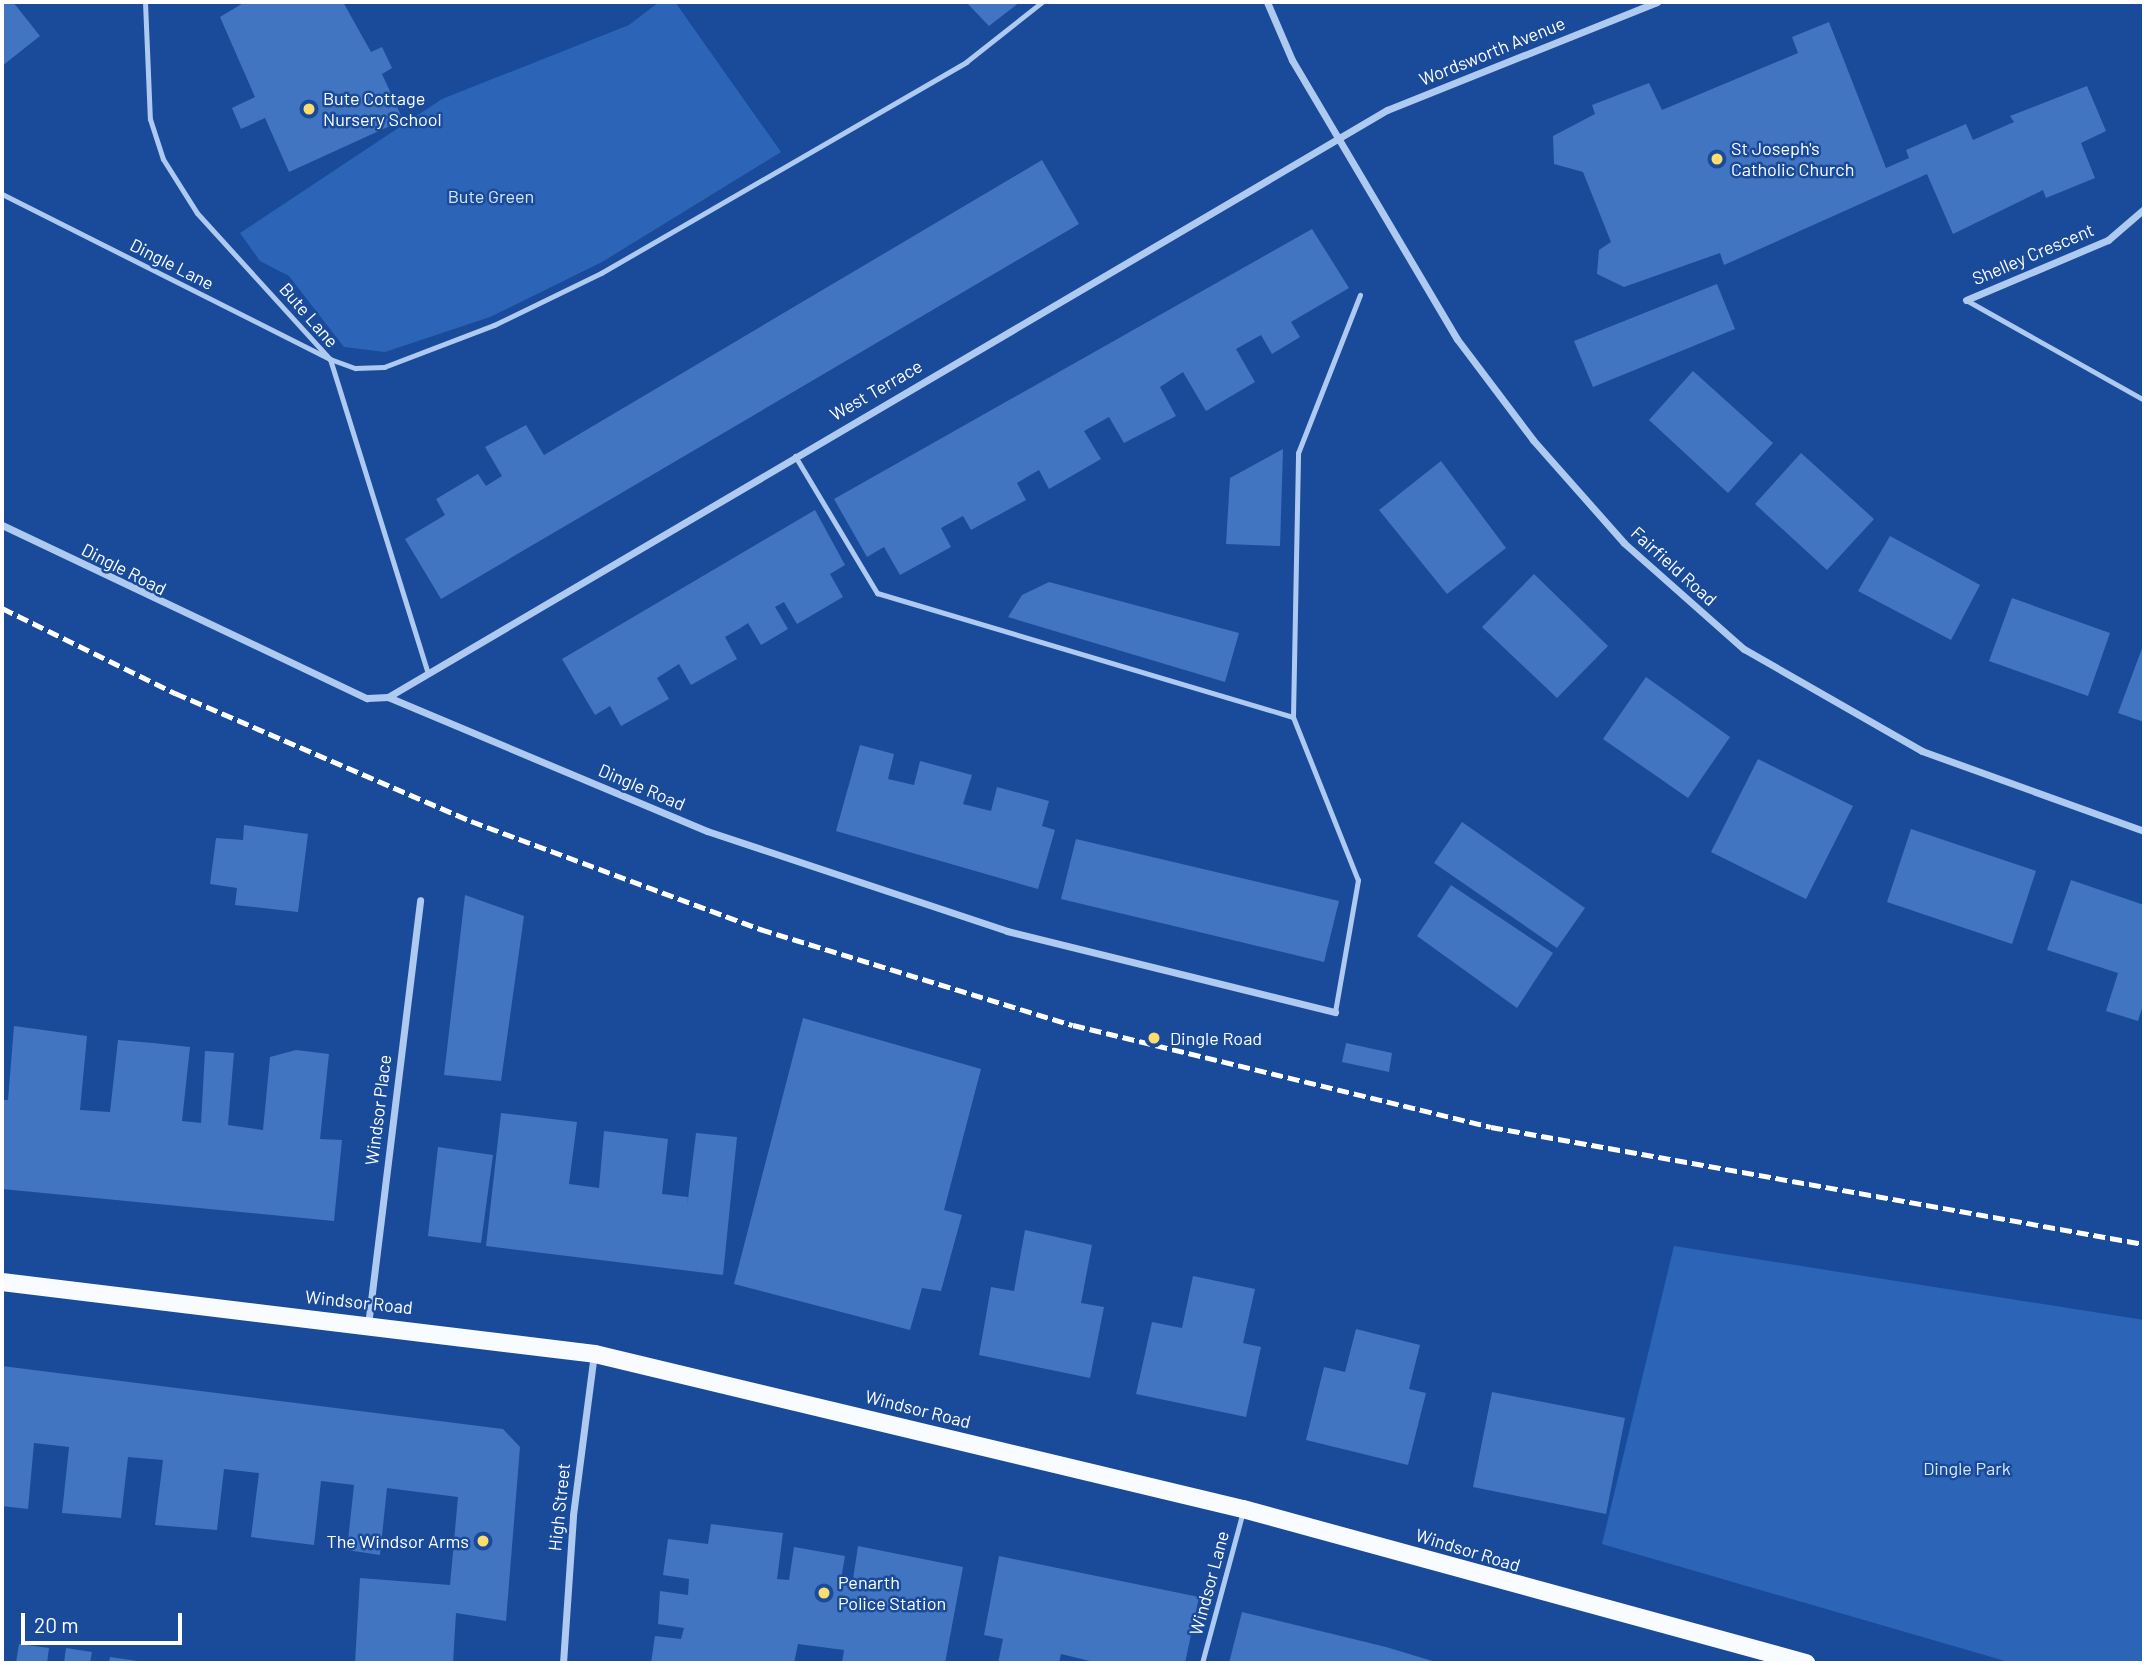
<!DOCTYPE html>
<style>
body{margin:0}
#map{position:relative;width:2146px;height:1665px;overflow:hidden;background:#194b9a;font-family:Barlow,sans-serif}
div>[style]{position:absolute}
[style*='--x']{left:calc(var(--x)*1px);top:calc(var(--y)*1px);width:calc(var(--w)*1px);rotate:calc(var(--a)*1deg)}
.green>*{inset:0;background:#2c65b7}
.building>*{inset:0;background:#4175c1}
.lane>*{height:5px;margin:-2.5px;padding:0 2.5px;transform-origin:2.5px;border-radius:2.5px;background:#aecaf1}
.street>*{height:7px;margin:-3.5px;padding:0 3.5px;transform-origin:3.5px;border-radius:3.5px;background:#aecaf1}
.primary>*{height:18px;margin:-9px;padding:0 9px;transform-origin:9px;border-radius:9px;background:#f8fbff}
.rail>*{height:5px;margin-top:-2.5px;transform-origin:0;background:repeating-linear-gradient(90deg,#fff 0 12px,transparent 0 17px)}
.dots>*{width:19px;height:19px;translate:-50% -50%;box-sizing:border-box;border:4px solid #194b9a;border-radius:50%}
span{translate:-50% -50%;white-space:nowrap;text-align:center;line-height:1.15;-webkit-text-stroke:5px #194b9a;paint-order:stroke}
.street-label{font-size:18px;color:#fff}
.poi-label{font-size:18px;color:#fff}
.left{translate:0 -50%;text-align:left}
.right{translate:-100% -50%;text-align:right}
.park-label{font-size:18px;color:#d5e5fc}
.frame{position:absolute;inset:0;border:4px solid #fff;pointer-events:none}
.scale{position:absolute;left:21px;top:1613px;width:161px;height:32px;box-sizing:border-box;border:4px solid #fff;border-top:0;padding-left:9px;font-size:21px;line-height:24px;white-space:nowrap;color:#fff;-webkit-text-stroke:5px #194b9a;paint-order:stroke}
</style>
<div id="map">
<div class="green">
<i style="clip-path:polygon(659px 2px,675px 2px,781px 152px,602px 262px,490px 317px,385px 352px,344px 347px,289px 276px,260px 261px,240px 233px,442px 99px,629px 25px)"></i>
<i style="clip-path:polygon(1674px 1246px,2144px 1320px,2144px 1663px,2012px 1663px,1602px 1544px)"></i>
</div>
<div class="building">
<i style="clip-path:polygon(2px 2px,13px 2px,40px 36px,2px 66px)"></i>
<i style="clip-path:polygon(245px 2px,343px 2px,371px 52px,382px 47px,392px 68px,382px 74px,403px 120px,289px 172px,265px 118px,241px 129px,232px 108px,255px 97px,220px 17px)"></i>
<i style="clip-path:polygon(966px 2px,1020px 2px,989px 26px)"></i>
<i style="clip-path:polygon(1829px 22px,1886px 168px,1909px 158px,1906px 150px,1966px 124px,1973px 140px,2014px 122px,2010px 116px,2087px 86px,2106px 131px,2081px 143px,2095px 178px,2046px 198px,2043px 190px,1953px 234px,1927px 174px,1724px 265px,1720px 253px,1624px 287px,1597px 274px,1599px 250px,1611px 242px,1583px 172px,1554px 164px,1553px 136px,1595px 114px,1592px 105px,1649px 83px,1662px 110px,1798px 53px,1792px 37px)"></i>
<i style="clip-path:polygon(1042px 160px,1079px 224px,441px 599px,405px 539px,445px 515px,436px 499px,478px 474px,486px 486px,502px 476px,485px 447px,526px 425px,544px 455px)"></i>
<i style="clip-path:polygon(1312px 229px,1349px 288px,1291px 322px,1300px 337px,1272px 354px,1261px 335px,1236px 349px,1255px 382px,1206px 411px,1183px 372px,1160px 387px,1176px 416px,1124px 443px,1109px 417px,1084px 431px,1101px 459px,1049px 489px,1039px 470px,1027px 477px,1017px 483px,1026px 500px,971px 530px,963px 516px,941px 528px,951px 547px,900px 575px,884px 547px,867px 557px,834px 499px)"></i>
<i style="clip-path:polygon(1717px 284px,1735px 329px,1593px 387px,1574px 341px)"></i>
<i style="clip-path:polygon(1693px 371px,1773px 443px,1728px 493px,1649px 420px)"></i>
<i style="clip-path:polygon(1283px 449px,1280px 546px,1226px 544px,1230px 478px)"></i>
<i style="clip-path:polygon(1801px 453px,1874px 519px,1827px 570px,1755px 504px)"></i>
<i style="clip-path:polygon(1441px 461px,1506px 548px,1447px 594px,1379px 510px)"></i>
<i style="clip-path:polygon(815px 510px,845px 565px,830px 574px,843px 597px,797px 624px,784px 602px,775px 607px,788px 629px,761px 645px,748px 623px,739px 629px,725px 637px,737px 659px,691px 685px,679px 664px,657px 678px,669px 699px,621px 726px,610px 706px,595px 715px,562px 659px)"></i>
<i style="clip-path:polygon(1890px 536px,1980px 585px,1951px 640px,1858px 591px)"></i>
<i style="clip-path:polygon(1534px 574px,1608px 646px,1557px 698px,1482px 627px)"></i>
<i style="clip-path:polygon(1049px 582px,1239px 633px,1225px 682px,1008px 617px,1022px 595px)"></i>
<i style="clip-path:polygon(2012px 598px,2110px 633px,2088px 696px,1989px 661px)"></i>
<i style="clip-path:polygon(2144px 643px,2144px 722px,2118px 713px)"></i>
<i style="clip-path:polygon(1646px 677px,1730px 737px,1688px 798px,1603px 739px)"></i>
<i style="clip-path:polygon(860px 745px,894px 754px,888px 779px,914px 785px,920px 761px,972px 775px,963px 804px,991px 811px,997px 787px,1049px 801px,1042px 826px,1055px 830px,1038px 889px,836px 831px)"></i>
<i style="clip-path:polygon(1758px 759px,1853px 806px,1806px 899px,1711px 852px)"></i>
<i style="clip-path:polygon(1462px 822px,1585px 908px,1557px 948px,1434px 863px)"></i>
<i style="clip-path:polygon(244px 825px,308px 834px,298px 912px,235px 905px,237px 888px,210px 884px,216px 838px,243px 840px)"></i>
<i style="clip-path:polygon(1911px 829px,2036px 871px,2012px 944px,1887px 902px)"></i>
<i style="clip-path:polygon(1076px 839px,1339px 901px,1324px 962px,1061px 899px)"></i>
<i style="clip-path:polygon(2071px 880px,2144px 905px,2144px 1002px,2138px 1021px,2106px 1011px,2118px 973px,2047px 950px)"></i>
<i style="clip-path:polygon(1451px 885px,1553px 953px,1517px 1008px,1417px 936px)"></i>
<i style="clip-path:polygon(465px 895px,524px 916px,501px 1081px,444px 1075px)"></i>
<i style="clip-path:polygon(803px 1018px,981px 1069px,944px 1210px,962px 1215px,941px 1291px,922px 1288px,910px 1330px,734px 1284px)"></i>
<i style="clip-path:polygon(14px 1026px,87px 1036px,80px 1110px,110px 1112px,118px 1040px,153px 1043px,190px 1047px,182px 1121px,201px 1123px,205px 1051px,234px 1053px,228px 1125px,263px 1130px,270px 1057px,296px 1050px,329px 1054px,320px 1139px,342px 1140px,334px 1221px,2px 1189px,2px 1100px,8px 1100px)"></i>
<i style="clip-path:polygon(1346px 1043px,1392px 1053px,1389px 1072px,1342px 1062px)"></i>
<i style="clip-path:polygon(501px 1113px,577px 1122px,569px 1184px,599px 1188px,604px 1131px,668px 1139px,662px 1194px,688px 1197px,687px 1207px,696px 1133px,737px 1137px,723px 1275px,486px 1246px)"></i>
<i style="clip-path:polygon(438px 1147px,493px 1155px,481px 1243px,428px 1236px)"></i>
<i style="clip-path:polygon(1025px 1230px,1092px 1245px,1081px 1303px,1104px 1307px,1090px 1378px,979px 1355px,991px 1287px,1014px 1291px)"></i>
<i style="clip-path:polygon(1193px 1276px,1255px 1289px,1243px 1343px,1261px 1347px,1246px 1417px,1136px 1394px,1152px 1322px,1182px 1328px)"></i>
<i style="clip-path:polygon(1356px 1329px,1420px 1345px,1409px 1389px,1426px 1393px,1408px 1465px,1306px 1440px,1324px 1367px,1345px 1372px)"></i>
<i style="clip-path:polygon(2px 1366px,503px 1429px,520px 1447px,506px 1621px,456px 1613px,453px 1663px,355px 1663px,360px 1578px,450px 1585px,458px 1497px,387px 1488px,380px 1555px,347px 1550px,354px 1485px,321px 1481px,314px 1545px,251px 1537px,259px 1473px,224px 1469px,217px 1530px,155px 1525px,163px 1460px,128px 1457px,121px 1518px,62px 1513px,69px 1447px,34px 1443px,28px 1509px,2px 1506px)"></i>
<i style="clip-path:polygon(1492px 1392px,1625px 1418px,1606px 1514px,1473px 1487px)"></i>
<i style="clip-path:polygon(711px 1524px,783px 1533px,777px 1579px,789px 1580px,794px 1547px,845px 1556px,840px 1585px,852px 1586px,858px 1546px,963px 1567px,945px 1663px,842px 1663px,844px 1650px,798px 1644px,794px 1663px,651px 1663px,655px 1636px,681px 1639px,684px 1628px,658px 1624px,660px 1591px,688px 1595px,689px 1579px,663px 1575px,668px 1539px,708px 1544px)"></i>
<i style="clip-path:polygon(999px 1556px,1199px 1597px,1185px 1663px,1098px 1663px,1061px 1654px,1059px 1663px,998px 1663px,1003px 1639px,984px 1635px)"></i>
<i style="clip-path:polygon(1242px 1612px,1386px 1647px,1439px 1663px,1229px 1663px)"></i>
<i style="clip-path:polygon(19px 1644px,49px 1648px,47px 1663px,16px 1663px)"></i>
<i style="clip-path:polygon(66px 1648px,92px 1652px,90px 1663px,64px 1663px)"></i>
<i style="clip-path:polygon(110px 1657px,144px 1662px,144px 1663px,109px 1663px)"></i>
</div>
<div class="lane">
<i style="--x:145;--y:2;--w:117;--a:87.6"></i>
<i style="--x:150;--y:119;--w:42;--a:72"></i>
<i style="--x:163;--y:159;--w:64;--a:57.8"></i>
<i style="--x:197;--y:213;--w:197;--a:47.7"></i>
<i style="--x:330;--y:359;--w:327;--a:72.7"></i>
<i style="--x:2;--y:194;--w:367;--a:26.7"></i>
<i style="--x:330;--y:359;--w:27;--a:20"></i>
<i style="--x:355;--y:368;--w:29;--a:-2"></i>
<i style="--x:384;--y:367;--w:118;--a:-20.9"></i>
<i style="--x:494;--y:325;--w:119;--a:-25.9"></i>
<i style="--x:601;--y:273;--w:422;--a:-30"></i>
<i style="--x:966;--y:62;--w:97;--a:-38.3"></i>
<i style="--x:1966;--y:300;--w:204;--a:29.3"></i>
<i style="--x:795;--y:456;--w:160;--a:59.1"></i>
<i style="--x:877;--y:593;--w:434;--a:16.6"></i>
<i style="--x:1293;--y:717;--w:175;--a:68.3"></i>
<i style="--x:1358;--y:880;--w:134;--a:99.9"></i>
<i style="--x:1293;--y:717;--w:264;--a:-88.9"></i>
<i style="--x:1298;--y:453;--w:170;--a:-68.6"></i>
<i style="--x:1202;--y:1663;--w:157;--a:-74.9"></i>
</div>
<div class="street">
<i style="--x:1267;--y:2;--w:63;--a:66.7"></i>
<i style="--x:1292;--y:60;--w:324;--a:59.4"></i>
<i style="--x:1457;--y:339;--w:126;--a:53"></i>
<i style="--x:1533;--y:440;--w:137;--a:48.5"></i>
<i style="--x:1624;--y:543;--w:160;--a:41.5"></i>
<i style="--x:1744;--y:649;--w:205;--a:29.8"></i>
<i style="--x:1922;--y:751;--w:236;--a:19.8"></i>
<i style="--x:1966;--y:300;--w:154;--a:-22.9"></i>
<i style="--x:2108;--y:240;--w:48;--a:-40.7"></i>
<i style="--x:2;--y:525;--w:404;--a:25.4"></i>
<i style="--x:367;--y:698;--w:21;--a:-3"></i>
<i style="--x:388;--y:697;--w:1159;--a:-30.44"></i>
<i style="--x:1387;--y:110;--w:291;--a:-21.8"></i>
<i style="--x:388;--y:697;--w:346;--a:22.8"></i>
<i style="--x:707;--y:831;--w:316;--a:18.4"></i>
<i style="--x:1007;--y:931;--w:338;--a:13.9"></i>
<i style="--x:368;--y:1325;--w:428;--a:-83"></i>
<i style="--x:563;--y:1663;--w:148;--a:-86.1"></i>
<i style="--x:573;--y:1515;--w:162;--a:-82.6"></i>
</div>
<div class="primary">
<i style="--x:2;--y:1282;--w:597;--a:6.92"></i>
<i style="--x:595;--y:1354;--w:666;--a:13.45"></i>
<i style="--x:1243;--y:1509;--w:584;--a:15.3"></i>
</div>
<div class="rail">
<i style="--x:2;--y:608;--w:193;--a:26.2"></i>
<i style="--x:175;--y:693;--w:322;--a:23.4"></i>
<i style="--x:471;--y:821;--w:309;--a:20.5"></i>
<i style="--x:760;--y:929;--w:327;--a:17.1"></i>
<i style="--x:1073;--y:1025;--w:430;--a:13.7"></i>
<i style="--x:1491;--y:1127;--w:663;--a:10.16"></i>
</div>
<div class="dots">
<i style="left:309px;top:109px;background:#ffdc6e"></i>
<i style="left:1717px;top:159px;background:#ffdc6e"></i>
<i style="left:1154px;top:1038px;background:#ffdc6e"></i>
<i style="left:483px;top:1541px;background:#ffdc6e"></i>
<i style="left:824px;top:1593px;background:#ffdc6e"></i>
</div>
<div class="street-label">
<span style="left:1492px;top:51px;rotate:-22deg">Wordsworth Avenue</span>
<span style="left:2033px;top:254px;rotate:-23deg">Shelley Crescent</span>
<span style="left:172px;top:264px;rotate:27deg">Dingle Lane</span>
<span style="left:309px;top:315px;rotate:49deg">Bute Lane</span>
<span style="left:876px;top:390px;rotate:-30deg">West Terrace</span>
<span style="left:1674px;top:566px;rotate:42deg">Fairfield Road</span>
<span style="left:124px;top:569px;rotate:27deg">Dingle Road</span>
<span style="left:642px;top:787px;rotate:23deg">Dingle Road</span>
<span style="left:378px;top:1110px;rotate:-83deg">Windsor Place</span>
<span style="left:359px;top:1302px;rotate:6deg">Windsor Road</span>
<span style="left:918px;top:1409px;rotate:14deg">Windsor Road</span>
<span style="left:559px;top:1507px;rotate:-84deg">High Street</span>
<span style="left:1468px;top:1550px;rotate:17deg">Windsor Road</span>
<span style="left:1209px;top:1583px;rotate:-75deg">Windsor Lane</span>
</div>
<div class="poi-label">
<span class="left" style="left:323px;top:109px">Bute Cottage<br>Nursery School</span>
<span class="left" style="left:1731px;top:159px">St Joseph's<br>Catholic Church</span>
<span class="left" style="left:1170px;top:1038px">Dingle Road</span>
<span class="right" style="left:469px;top:1541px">The Windsor Arms</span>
<span class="left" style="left:838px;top:1593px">Penarth<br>Police Station</span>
</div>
<div class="park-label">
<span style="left:491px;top:196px">Bute Green</span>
<span style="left:1967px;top:1468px">Dingle Park</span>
</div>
<div class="frame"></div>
<div class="scale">20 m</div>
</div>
